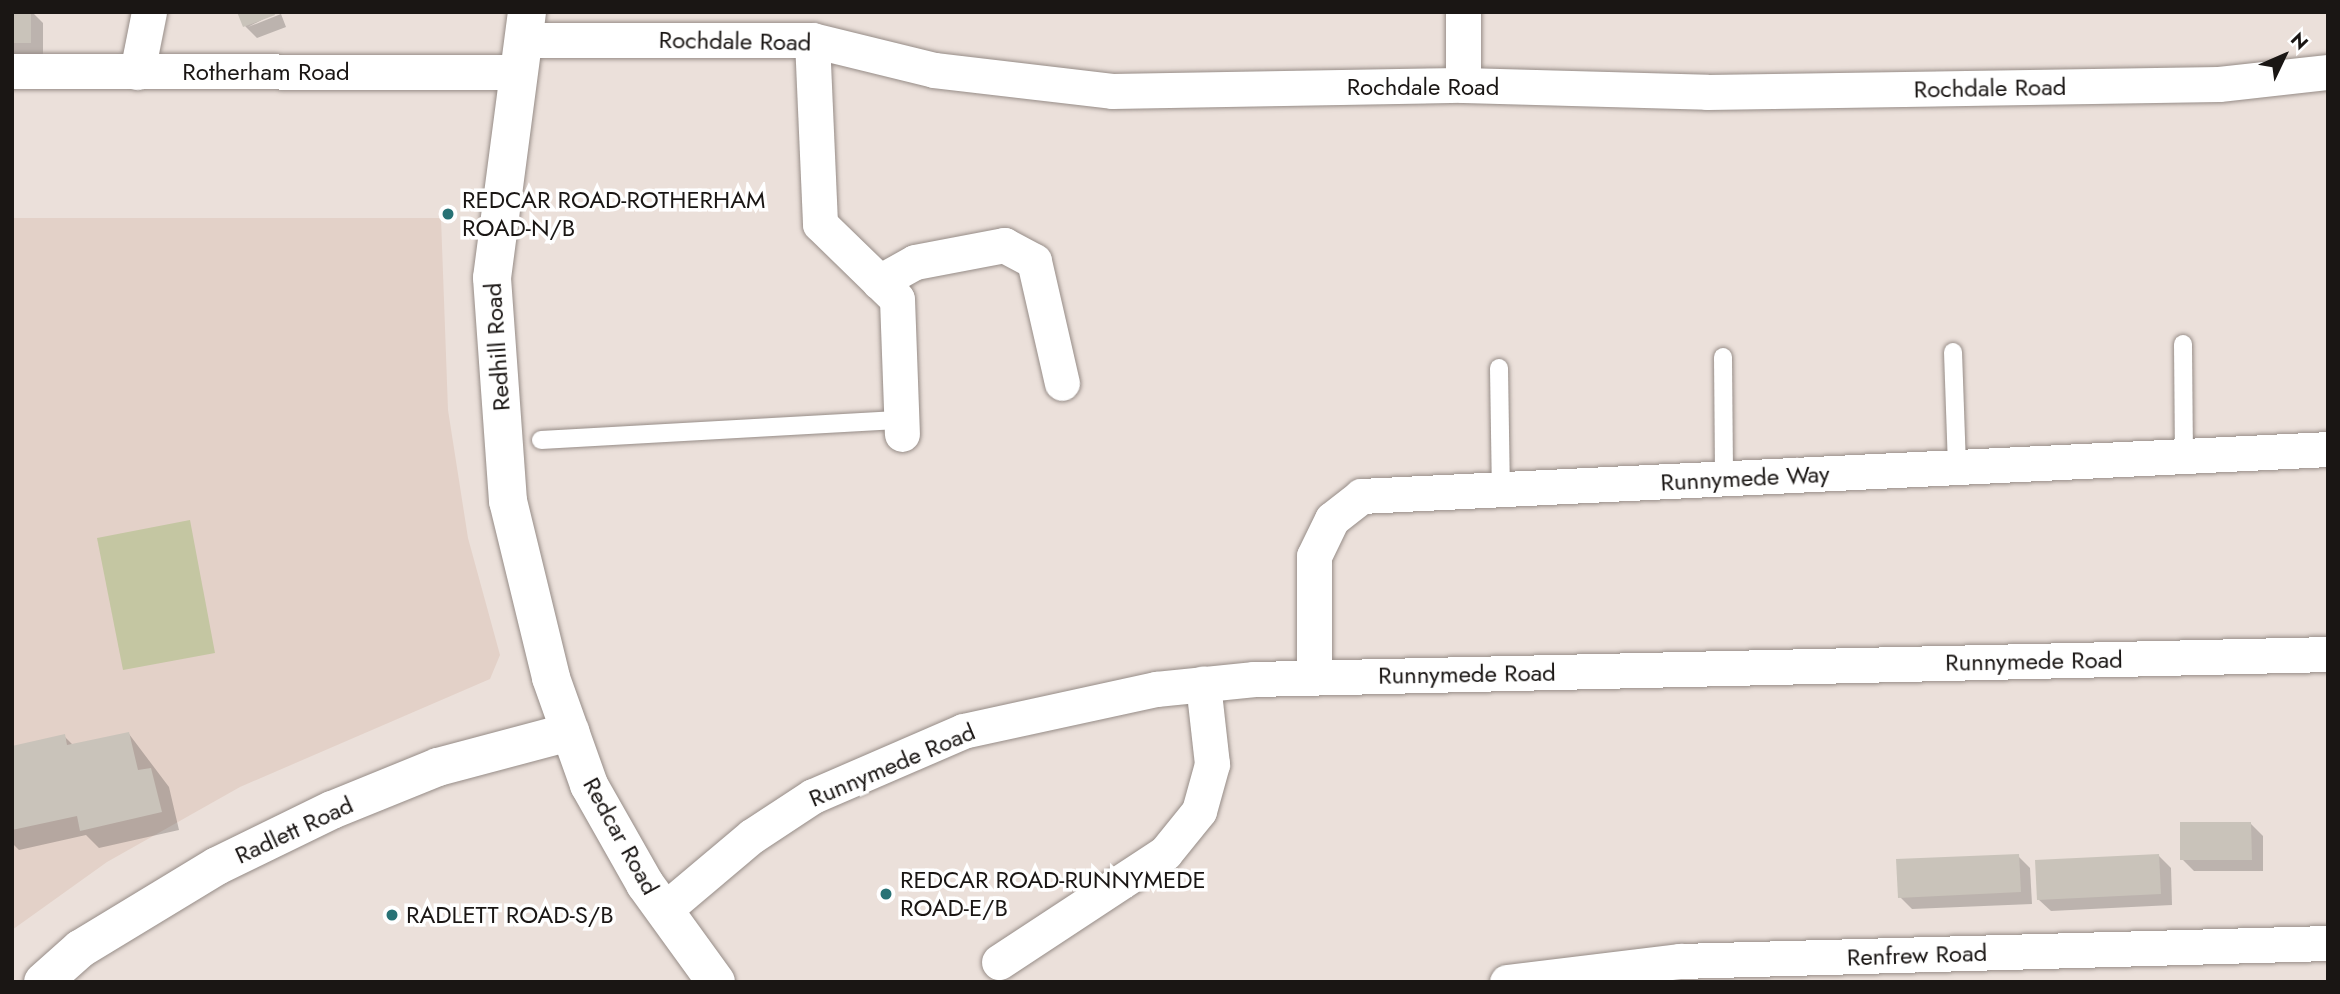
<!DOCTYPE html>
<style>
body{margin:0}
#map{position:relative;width:2340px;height:994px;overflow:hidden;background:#ebe0da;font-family:Jost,sans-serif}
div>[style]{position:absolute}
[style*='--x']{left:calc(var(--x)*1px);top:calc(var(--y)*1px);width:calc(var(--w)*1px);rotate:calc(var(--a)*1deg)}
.built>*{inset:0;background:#e3d1c8}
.green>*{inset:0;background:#c4c6a2}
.shadow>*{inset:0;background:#0003}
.building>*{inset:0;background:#c9c3ba}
.roads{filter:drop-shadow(0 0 2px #968c87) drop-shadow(0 0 2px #968c87)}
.lane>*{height:18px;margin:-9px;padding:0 9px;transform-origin:9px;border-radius:9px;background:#fff}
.street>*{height:35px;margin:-17.5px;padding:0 17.5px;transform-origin:17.5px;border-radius:17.5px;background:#fff}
.secondary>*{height:38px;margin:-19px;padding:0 19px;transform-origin:19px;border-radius:19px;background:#fff}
.dots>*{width:19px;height:19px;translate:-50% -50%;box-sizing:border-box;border:4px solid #fff;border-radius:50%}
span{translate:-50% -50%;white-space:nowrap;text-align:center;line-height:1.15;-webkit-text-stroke:7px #fff;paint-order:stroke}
.street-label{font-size:24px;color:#1a1614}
.poi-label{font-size:24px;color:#1a1614}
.left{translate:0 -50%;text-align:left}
.frame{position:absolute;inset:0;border:14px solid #1a1614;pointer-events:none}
.north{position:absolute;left:2249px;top:21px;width:70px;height:70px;-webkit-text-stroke:5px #fff;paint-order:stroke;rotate:46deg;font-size:19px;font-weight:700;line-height:28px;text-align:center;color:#1a1614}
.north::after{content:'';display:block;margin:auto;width:24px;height:32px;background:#1a1614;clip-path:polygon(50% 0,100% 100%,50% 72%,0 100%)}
</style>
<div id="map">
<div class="built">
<i style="clip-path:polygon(12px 218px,441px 218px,448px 410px,468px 538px,500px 655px,490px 679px,240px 787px,107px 862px,12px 930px)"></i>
</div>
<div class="green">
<i style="clip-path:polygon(190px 520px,215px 653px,123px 670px,97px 538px)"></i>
</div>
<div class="shadow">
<i style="clip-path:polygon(12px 12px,32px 12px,43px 23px,43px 54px,12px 55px)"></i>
<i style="clip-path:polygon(239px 12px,277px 12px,248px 27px,281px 14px,286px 27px,257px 38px,245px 26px)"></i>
<i style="clip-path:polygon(129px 734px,169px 787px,179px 830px,99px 848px,86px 835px,19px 850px,12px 843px,12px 748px,64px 736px,74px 746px)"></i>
<i style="clip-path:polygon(2251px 824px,2263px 836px,2263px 871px,2194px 871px,2182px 859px)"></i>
<i style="clip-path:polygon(2158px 855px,2171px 868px,2172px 905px,2051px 911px,2038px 899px)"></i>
<i style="clip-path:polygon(2018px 856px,2030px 868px,2032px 904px,1912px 909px,1900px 897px)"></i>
</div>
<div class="building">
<i style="clip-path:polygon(12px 12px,31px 12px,31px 43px,12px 43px)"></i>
<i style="clip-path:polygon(237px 12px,274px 12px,275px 15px,243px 27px)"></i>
<i style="clip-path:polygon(129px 732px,138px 770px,151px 768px,162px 812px,80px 831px,77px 816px,12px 830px,12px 746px,65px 734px,67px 745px)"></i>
<i style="clip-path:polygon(2180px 822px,2251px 822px,2252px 860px,2180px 860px)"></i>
<i style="clip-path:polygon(2019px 854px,2021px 892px,1898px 898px,1896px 859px)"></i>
<i style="clip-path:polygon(2159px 854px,2161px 894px,2037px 900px,2035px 860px)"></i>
</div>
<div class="roads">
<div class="lane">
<i style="--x:2183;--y:344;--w:112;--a:89.5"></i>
<i style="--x:1953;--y:352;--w:116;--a:88"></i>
<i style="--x:1723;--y:357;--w:122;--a:89.5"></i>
<i style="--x:1499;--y:368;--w:122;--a:89.1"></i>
<i style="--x:541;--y:440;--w:361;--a:-3.2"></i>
</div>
<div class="street">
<i style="--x:1463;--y:12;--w:73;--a:90"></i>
<i style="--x:523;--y:40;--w:289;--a:0"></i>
<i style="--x:812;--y:40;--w:126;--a:13.8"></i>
<i style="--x:934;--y:70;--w:179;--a:6.7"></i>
<i style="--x:1112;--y:91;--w:351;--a:-1"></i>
<i style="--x:1463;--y:85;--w:244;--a:1.6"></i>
<i style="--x:1707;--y:92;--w:512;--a:-0.9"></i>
<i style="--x:2219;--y:84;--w:110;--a:-6.3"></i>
<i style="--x:812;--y:40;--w:184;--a:87.5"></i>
<i style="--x:820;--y:224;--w:107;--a:44.2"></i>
<i style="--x:897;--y:299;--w:135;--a:87.9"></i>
<i style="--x:12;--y:71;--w:507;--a:0.11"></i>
<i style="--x:137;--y:72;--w:61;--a:-78.7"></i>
<i style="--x:879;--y:282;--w:41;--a:-29.1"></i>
<i style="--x:915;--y:262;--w:91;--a:-10.8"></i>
<i style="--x:1004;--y:245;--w:34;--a:28"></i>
<i style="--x:1034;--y:261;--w:125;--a:77.1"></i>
<i style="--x:1314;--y:677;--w:121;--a:-90"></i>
<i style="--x:1314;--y:556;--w:41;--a:-64.1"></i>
<i style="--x:1332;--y:519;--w:37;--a:-38"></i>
<i style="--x:1361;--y:496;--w:968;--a:-2.78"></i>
<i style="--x:664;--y:910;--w:115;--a:-40.1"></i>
<i style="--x:752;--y:836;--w:73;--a:-33.3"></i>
<i style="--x:813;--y:796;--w:163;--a:-23.4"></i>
<i style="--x:963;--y:731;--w:198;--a:-12.3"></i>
<i style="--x:1156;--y:689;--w:99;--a:-5.8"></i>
<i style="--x:1254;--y:679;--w:1074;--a:-1.33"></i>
<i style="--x:999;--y:962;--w:199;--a:-33.3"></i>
<i style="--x:1165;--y:853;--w:54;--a:-51"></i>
<i style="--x:1199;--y:811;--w:49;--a:-74.5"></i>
<i style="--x:1212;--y:764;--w:81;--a:-96.4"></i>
<i style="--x:1507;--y:982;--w:174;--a:-6.9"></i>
<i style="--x:1680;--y:961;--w:648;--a:-1.59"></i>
</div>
<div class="secondary">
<i style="--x:527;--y:12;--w:268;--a:97.5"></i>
<i style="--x:492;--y:278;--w:224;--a:85.9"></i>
<i style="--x:508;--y:501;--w:182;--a:76.3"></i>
<i style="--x:551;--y:678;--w:114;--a:70.4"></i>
<i style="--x:589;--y:785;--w:114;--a:60.5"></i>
<i style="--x:645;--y:884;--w:121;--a:54.1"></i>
<i style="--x:43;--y:982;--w:50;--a:-41.7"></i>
<i style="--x:80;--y:949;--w:160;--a:-31.2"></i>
<i style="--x:217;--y:866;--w:128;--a:-26"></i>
<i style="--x:332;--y:810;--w:114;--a:-22.1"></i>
<i style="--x:438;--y:767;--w:137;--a:-14.9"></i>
</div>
</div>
<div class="dots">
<i style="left:448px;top:214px;background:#287275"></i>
<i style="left:886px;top:894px;background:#287275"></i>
<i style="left:392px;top:915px;background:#287275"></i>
</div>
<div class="street-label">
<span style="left:735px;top:41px;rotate:1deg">Rochdale Road</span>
<span style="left:266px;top:72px">Rotherham Road</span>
<span style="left:1423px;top:87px">Rochdale Road</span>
<span style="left:1990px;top:88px;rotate:-1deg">Rochdale Road</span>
<span style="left:497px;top:347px;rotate:-94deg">Redhill Road</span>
<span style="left:1745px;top:478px;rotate:-3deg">Runnymede Way</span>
<span style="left:2034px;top:661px;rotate:-1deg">Runnymede Road</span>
<span style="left:1467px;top:674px;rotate:-1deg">Runnymede Road</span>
<span style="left:892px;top:765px;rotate:-23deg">Runnymede Road</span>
<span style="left:294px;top:830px;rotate:-25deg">Radlett Road</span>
<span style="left:621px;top:836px;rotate:61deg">Redcar Road</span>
<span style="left:1917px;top:955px;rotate:-2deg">Renfrew Road</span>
</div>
<div class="poi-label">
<span class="left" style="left:462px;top:214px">REDCAR ROAD-ROTHERHAM<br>ROAD-N/B</span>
<span class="left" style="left:900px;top:894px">REDCAR ROAD-RUNNYMEDE<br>ROAD-E/B</span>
<span class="left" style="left:406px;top:915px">RADLETT ROAD-S/B</span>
</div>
<div class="frame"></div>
<div class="north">N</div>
</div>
